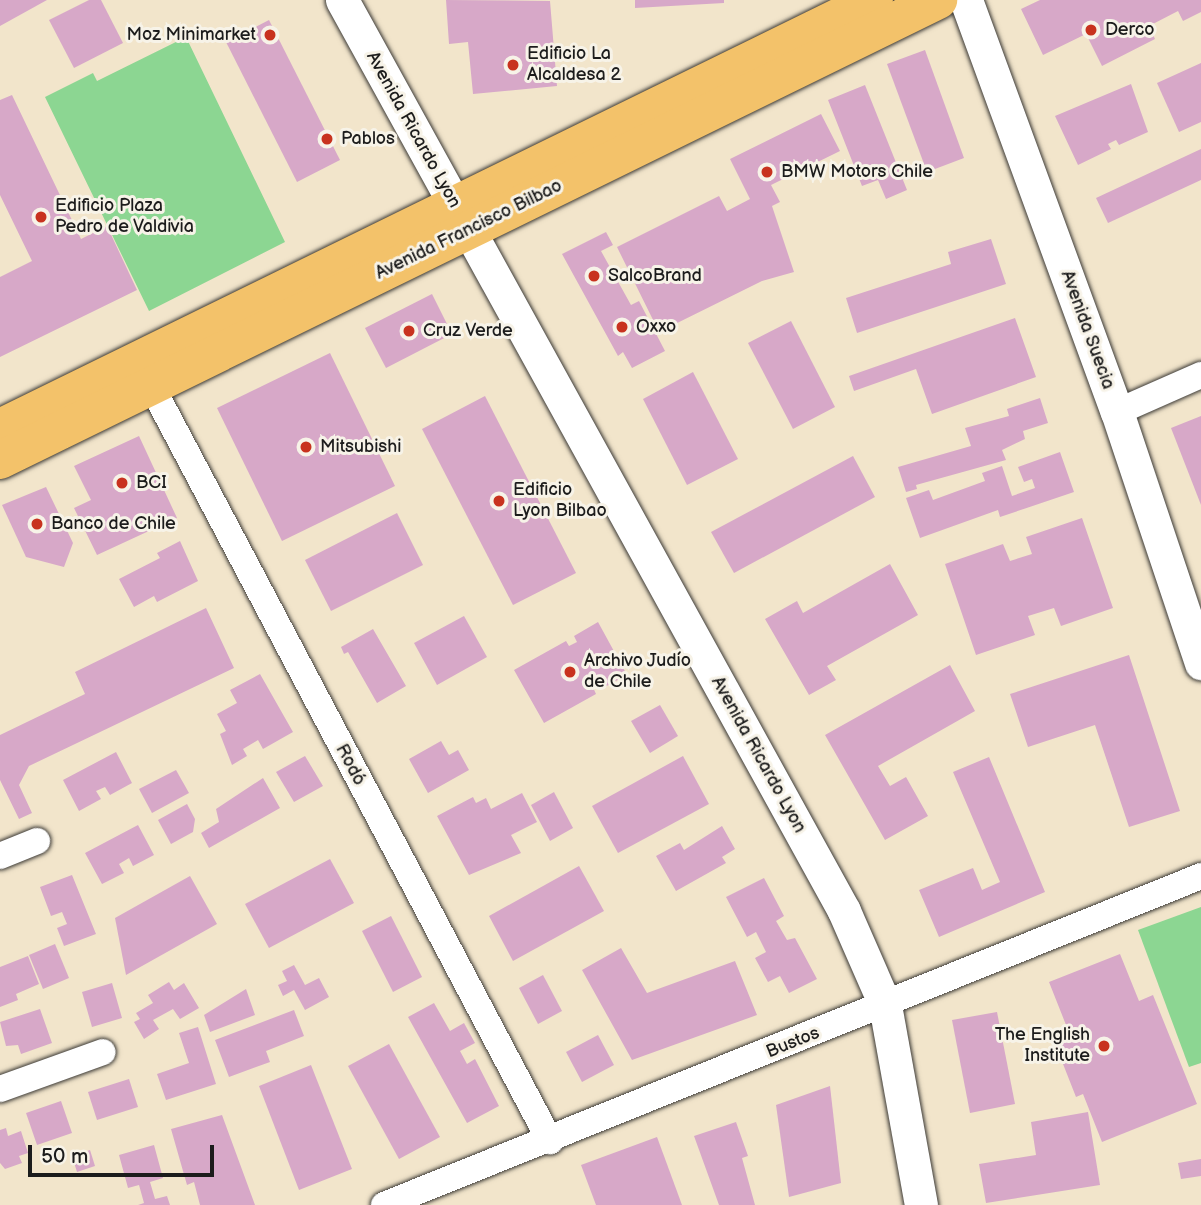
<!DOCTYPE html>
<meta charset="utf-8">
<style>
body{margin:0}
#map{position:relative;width:1201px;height:1205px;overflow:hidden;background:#f2e5cb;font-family:"Balsamiq Sans",sans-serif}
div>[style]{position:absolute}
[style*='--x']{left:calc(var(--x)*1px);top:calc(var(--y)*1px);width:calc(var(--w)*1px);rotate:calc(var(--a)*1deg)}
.green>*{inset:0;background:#8cd692}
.building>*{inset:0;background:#d7a8c8}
.roads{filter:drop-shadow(0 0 2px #3c3a36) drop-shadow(0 0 2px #3c3a36)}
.minor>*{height:26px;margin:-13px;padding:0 13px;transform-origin:13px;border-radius:13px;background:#fff}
.tertiary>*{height:33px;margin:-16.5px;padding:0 16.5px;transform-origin:16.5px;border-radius:16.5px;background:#fff}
.primary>*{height:38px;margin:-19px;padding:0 19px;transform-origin:19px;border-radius:19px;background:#f3c26a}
.dots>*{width:19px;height:19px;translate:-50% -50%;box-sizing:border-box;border:4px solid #f7f3e8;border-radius:50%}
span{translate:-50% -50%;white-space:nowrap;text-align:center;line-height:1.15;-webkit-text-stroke:6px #f7f3e8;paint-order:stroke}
.poi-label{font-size:18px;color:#1c1c1c}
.left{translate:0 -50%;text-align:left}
.right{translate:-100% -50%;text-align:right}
.street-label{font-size:18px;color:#1c1c1c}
.scale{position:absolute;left:28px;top:1145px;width:186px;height:32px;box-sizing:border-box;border:4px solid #1c1c1c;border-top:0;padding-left:9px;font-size:21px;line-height:24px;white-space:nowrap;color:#1c1c1c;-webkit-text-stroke:5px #f7f3e8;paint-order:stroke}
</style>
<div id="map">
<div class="green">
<i style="clip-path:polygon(186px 37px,285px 242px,149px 311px,45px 97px,93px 73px,97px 81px)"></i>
<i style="clip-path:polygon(1201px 907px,1201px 1063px,1189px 1067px,1138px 930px)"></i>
</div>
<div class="building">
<i style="clip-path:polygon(0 0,47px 0,0 26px)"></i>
<i style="clip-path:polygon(89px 0,101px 0,123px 43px,74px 68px,49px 20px)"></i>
<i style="clip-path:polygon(446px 0,550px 1px,557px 86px,473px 94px,468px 42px,449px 44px)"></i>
<i style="clip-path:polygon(635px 0,724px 0,724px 3px,635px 8px)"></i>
<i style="clip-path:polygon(1040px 0,1201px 0,1201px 12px,1183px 21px,1178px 11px,1149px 26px,1155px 39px,1102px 66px,1086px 34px,1043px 55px,1021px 9px)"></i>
<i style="clip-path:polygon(269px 20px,340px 160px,297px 182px,226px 42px)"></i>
<i style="clip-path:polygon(925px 50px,964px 158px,927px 172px,887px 64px)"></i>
<i style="clip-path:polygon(1201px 63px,1201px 122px,1179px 132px,1157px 83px)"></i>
<i style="clip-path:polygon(1131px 84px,1148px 132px,1119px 145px,1116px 140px,1108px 144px,1111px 149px,1078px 165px,1055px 116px)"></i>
<i style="clip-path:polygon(865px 85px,907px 190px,886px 199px,878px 180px,862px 186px,828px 100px)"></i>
<i style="clip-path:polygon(12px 95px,81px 239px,107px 226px,137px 290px,0 357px,0 277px,32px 261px,0 195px,0 100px)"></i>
<i style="clip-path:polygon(821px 114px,840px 151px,771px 185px,780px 202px,772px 206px,794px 272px,762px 281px,659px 332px,617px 247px,719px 196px,727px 211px,750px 199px,730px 159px)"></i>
<i style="clip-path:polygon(1201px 149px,1201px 180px,1108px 223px,1096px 198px)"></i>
<i style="clip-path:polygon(606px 232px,613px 245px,601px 251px,631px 305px,639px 301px,665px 351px,632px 368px,623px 352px,618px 356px,562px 254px)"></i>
<i style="clip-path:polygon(991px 239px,1006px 284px,857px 333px,846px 298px,951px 264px,948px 252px)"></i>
<i style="clip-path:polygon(432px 294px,452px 334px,386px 368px,365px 328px)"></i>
<i style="clip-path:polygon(1015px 318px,1036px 377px,932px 414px,916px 369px,854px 391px,849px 376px)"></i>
<i style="clip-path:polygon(791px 321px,835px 407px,793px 429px,748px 343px)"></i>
<i style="clip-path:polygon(330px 353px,395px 486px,282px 541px,217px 408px)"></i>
<i style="clip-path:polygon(693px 372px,738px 459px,687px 485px,643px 399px)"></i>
<i style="clip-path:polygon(485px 396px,576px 573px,513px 605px,422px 429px)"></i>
<i style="clip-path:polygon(1040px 398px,1048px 423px,1023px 431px,1025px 439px,1002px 450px,1006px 460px,916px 485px,917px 489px,906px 492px,898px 467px,971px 446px,965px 428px,1009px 416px,1007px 409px)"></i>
<i style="clip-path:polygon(1201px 416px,1201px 505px,1171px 428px)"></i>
<i style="clip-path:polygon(139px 436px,177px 518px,97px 555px,74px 508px,91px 500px,74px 466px)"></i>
<i style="clip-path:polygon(1060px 452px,1074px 492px,1000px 517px,998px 510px,920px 538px,906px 498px,929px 490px,933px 500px,985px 481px,982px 473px,1002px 466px,1012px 496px,1035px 488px,1032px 479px,1024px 482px,1018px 467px)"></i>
<i style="clip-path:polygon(853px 456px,875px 497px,734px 573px,711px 532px)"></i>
<i style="clip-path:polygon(46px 487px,73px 543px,64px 567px,26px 557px,2px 505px)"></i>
<i style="clip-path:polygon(397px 513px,423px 565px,331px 611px,305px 560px)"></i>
<i style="clip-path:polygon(1082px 518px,1113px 608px,1061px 626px,1054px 608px,1028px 616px,1035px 635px,976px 655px,945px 564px,1003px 544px,1010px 561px,1032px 554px,1026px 537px)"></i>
<i style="clip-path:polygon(180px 541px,198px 581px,157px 602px,154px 596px,134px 607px,119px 579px,160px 558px,157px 553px)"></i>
<i style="clip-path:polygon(890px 564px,918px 615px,827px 666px,836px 680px,809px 695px,765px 619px,797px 601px,803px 613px)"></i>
<i style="clip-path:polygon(206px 608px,234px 668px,29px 766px,19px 785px,32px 813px,19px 819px,0 780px,0 735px,85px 694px,75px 672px)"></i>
<i style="clip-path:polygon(464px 616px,487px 657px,437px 685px,414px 643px)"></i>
<i style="clip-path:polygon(598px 622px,627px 675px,603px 688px,598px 679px,591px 683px,596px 694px,544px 723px,514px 670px,566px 641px,569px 646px,577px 642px,574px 636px)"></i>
<i style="clip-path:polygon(373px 629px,406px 686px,377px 703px,348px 652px,344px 654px,341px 647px)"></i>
<i style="clip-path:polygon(1129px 655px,1180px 811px,1129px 827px,1095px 725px,1028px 747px,1010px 694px)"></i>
<i style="clip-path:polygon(950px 665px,975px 711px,878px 766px,890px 786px,906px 777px,928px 816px,885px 840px,825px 735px)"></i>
<i style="clip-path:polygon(260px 674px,293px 732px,263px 749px,258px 740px,243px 749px,247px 756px,232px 765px,220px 734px,226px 731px,217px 714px,237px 703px,230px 690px)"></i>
<i style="clip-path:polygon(660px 705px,678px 736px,650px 753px,631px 721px)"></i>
<i style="clip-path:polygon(441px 741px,449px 755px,458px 750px,469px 770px,428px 793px,409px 759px)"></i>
<i style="clip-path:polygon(116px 752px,132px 783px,110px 795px,105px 787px,96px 791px,101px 799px,79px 811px,63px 780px)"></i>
<i style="clip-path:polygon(305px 756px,323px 786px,294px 802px,276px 772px)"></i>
<i style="clip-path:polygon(683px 756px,709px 804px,618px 853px,592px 806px)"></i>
<i style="clip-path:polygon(989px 757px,1045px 892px,939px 937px,919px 890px,973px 868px,982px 890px,1000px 882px,953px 772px)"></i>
<i style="clip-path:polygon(176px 770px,189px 793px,152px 813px,139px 789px)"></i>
<i style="clip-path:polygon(263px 778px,280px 808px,209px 848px,201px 833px,219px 822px,216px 809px)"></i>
<i style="clip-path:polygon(554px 792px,573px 828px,550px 841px,531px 805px)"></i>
<i style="clip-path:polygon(522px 793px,537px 822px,511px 835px,521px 853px,469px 875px,437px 816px,473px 797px,476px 803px,486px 798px,491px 809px)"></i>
<i style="clip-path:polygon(187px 804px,195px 819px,193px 832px,171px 844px,158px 820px)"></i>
<i style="clip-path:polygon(138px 825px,154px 855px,133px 866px,129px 858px,119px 864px,124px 873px,102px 884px,85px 853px)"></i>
<i style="clip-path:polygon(722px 826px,735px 849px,722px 857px,726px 863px,676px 891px,656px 856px,680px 843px,684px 850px)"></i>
<i style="clip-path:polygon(330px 859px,354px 903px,269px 948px,245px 904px)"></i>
<i style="clip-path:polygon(579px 866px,604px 911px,513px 961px,489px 916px)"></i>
<i style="clip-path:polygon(72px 875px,96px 934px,64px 946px,57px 928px,67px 924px,62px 912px,51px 916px,40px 887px)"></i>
<i style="clip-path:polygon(190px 876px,217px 924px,126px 975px,115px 918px)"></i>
<i style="clip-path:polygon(764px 878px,784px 916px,776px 921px,787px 940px,795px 938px,817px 979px,789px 993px,780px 976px,768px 982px,755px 958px,766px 952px,756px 932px,747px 937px,726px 897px)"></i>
<i style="clip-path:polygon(391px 916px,422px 977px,393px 992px,362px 931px)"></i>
<i style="clip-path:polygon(55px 944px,69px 978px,43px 989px,29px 955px)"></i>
<i style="clip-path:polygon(621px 948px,647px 993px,735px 961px,757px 1015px,632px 1060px,582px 970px)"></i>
<i style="clip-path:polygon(1120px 954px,1139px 1001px,1153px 995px,1197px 1104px,1102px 1142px,1083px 1094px,1076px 1097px,1052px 1036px,1068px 1030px,1049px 982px)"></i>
<i style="clip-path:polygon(28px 956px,39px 984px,16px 994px,18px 1000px,0 1007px,0 967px)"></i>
<i style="clip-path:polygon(294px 965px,305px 985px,319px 978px,329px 997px,305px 1010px,294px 990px,283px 996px,278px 985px,287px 981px,282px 971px)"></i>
<i style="clip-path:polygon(543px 975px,562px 1011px,538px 1024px,519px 988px)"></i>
<i style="clip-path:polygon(169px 982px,174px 990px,184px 983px,199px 1008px,180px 1019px,173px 1009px,153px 1020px,159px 1029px,144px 1039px,134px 1022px,140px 1019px,136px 1013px,153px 1003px,148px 995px)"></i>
<i style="clip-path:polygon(112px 983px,122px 1018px,92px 1027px,82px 992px)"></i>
<i style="clip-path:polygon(246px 989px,255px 1015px,210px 1032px,204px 1015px)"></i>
<i style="clip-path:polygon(434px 1003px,450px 1031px,464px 1023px,475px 1043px,460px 1051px,467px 1064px,475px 1059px,499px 1106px,467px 1123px,408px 1017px)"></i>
<i style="clip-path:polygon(40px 1009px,52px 1043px,21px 1054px,18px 1045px,6px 1046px,0 1022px)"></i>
<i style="clip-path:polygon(294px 1010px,304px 1036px,266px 1051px,270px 1062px,229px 1077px,215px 1040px)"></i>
<i style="clip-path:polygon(997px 1012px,1015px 1104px,970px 1113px,952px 1020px)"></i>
<i style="clip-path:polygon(198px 1027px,216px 1084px,166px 1100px,157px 1074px,189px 1063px,179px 1033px)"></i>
<i style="clip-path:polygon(598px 1035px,614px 1065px,582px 1082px,566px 1052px)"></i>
<i style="clip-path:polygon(389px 1044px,440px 1137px,399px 1159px,348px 1066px)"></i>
<i style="clip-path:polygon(311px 1065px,352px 1169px,299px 1190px,259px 1086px)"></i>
<i style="clip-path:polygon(129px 1079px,138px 1107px,97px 1120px,88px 1092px)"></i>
<i style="clip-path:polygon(830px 1086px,841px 1183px,789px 1197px,776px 1105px)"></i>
<i style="clip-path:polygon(61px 1101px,72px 1133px,37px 1145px,26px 1113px)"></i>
<i style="clip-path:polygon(1088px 1112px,1100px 1185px,986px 1203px,979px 1164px,1036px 1155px,1031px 1122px)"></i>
<i style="clip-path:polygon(222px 1115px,255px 1205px,200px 1205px,194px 1182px,187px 1185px,171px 1129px)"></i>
<i style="clip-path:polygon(736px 1122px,748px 1156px,742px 1158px,755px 1205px,719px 1205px,694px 1136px)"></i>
<i style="clip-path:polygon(6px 1128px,8px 1136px,21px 1131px,28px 1153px,19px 1156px,22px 1163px,5px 1169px,0 1163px,0 1130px)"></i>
<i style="clip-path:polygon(657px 1137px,682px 1205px,596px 1205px,581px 1165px)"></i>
<i style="clip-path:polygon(154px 1145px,163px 1178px,150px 1182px,155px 1199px,167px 1196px,170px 1205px,138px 1205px,144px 1203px,139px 1185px,128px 1188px,119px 1155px)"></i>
<i style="clip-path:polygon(90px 1150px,95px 1166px,77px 1172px,72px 1156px)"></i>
<i style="clip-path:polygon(1201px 1159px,1201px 1176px,1181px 1179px,1178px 1163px)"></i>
</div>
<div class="roads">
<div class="minor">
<i style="--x:152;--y:387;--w:853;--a:62.17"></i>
<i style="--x:1117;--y:412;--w:92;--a:-23.8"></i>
<i style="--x:0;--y:856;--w:40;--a:-22"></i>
<i style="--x:0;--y:1089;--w:109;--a:-19.8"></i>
<i style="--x:384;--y:1205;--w:881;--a:-21.93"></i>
</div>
<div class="tertiary">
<i style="--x:342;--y:0;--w:1040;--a:61.14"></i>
<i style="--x:844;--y:911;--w:103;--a:66.4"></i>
<i style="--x:885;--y:1005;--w:203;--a:79.8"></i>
<i style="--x:966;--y:0;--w:439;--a:69.9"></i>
<i style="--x:1117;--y:412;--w:265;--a:71.5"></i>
</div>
<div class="primary">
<i style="--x:0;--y:428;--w:973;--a:-26.09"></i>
<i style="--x:0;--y:460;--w:1045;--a:-26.12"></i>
</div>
</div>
<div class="dots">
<i style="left:1091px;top:30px;background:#c8321e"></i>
<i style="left:270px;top:35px;background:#c8321e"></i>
<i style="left:513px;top:65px;background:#c8321e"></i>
<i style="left:327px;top:139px;background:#c8321e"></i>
<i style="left:767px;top:172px;background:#c8321e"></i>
<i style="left:41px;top:217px;background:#c8321e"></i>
<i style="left:594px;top:276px;background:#c8321e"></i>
<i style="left:622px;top:327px;background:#c8321e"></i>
<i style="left:409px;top:331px;background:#c8321e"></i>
<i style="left:306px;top:447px;background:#c8321e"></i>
<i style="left:122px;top:483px;background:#c8321e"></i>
<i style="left:499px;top:501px;background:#c8321e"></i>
<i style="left:37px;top:524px;background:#c8321e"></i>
<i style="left:570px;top:672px;background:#c8321e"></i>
<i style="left:1104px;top:1046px;background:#c8321e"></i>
</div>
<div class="poi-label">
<span class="left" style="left:1105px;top:30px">Derco</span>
<span class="right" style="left:256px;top:35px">Moz Minimarket</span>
<span class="left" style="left:527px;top:65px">Edificio La<br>Alcaldesa 2</span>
<span class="left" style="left:341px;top:139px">Pablos</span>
<span class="left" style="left:781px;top:172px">BMW Motors Chile</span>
<span class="left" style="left:55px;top:217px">Edificio Plaza<br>Pedro de Valdivia</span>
<span class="left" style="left:608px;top:276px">SalcoBrand</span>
<span class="left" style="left:636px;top:327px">Oxxo</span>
<span class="left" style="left:423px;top:331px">Cruz Verde</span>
<span class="left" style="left:320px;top:447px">Mitsubishi</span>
<span class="left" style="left:136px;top:483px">BCI</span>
<span class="left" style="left:513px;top:501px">Edificio<br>Lyon Bilbao</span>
<span class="left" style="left:51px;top:524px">Banco de Chile</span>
<span class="left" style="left:584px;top:672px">Archivo Judío<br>de Chile</span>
<span class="right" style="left:1090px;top:1046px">The English<br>Institute</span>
</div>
<div class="street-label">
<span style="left:413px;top:130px;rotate:61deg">Avenida Ricardo Lyon</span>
<span style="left:469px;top:230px;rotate:-26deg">Avenida Francisco Bilbao</span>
<span style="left:1087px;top:330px;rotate:70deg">Avenida Suecia</span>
<span style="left:758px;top:755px;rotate:61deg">Avenida Ricardo Lyon</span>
<span style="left:350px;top:765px;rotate:62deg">Rodó</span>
<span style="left:793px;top:1043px;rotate:-22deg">Bustos</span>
</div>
<div class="scale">50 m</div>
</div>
